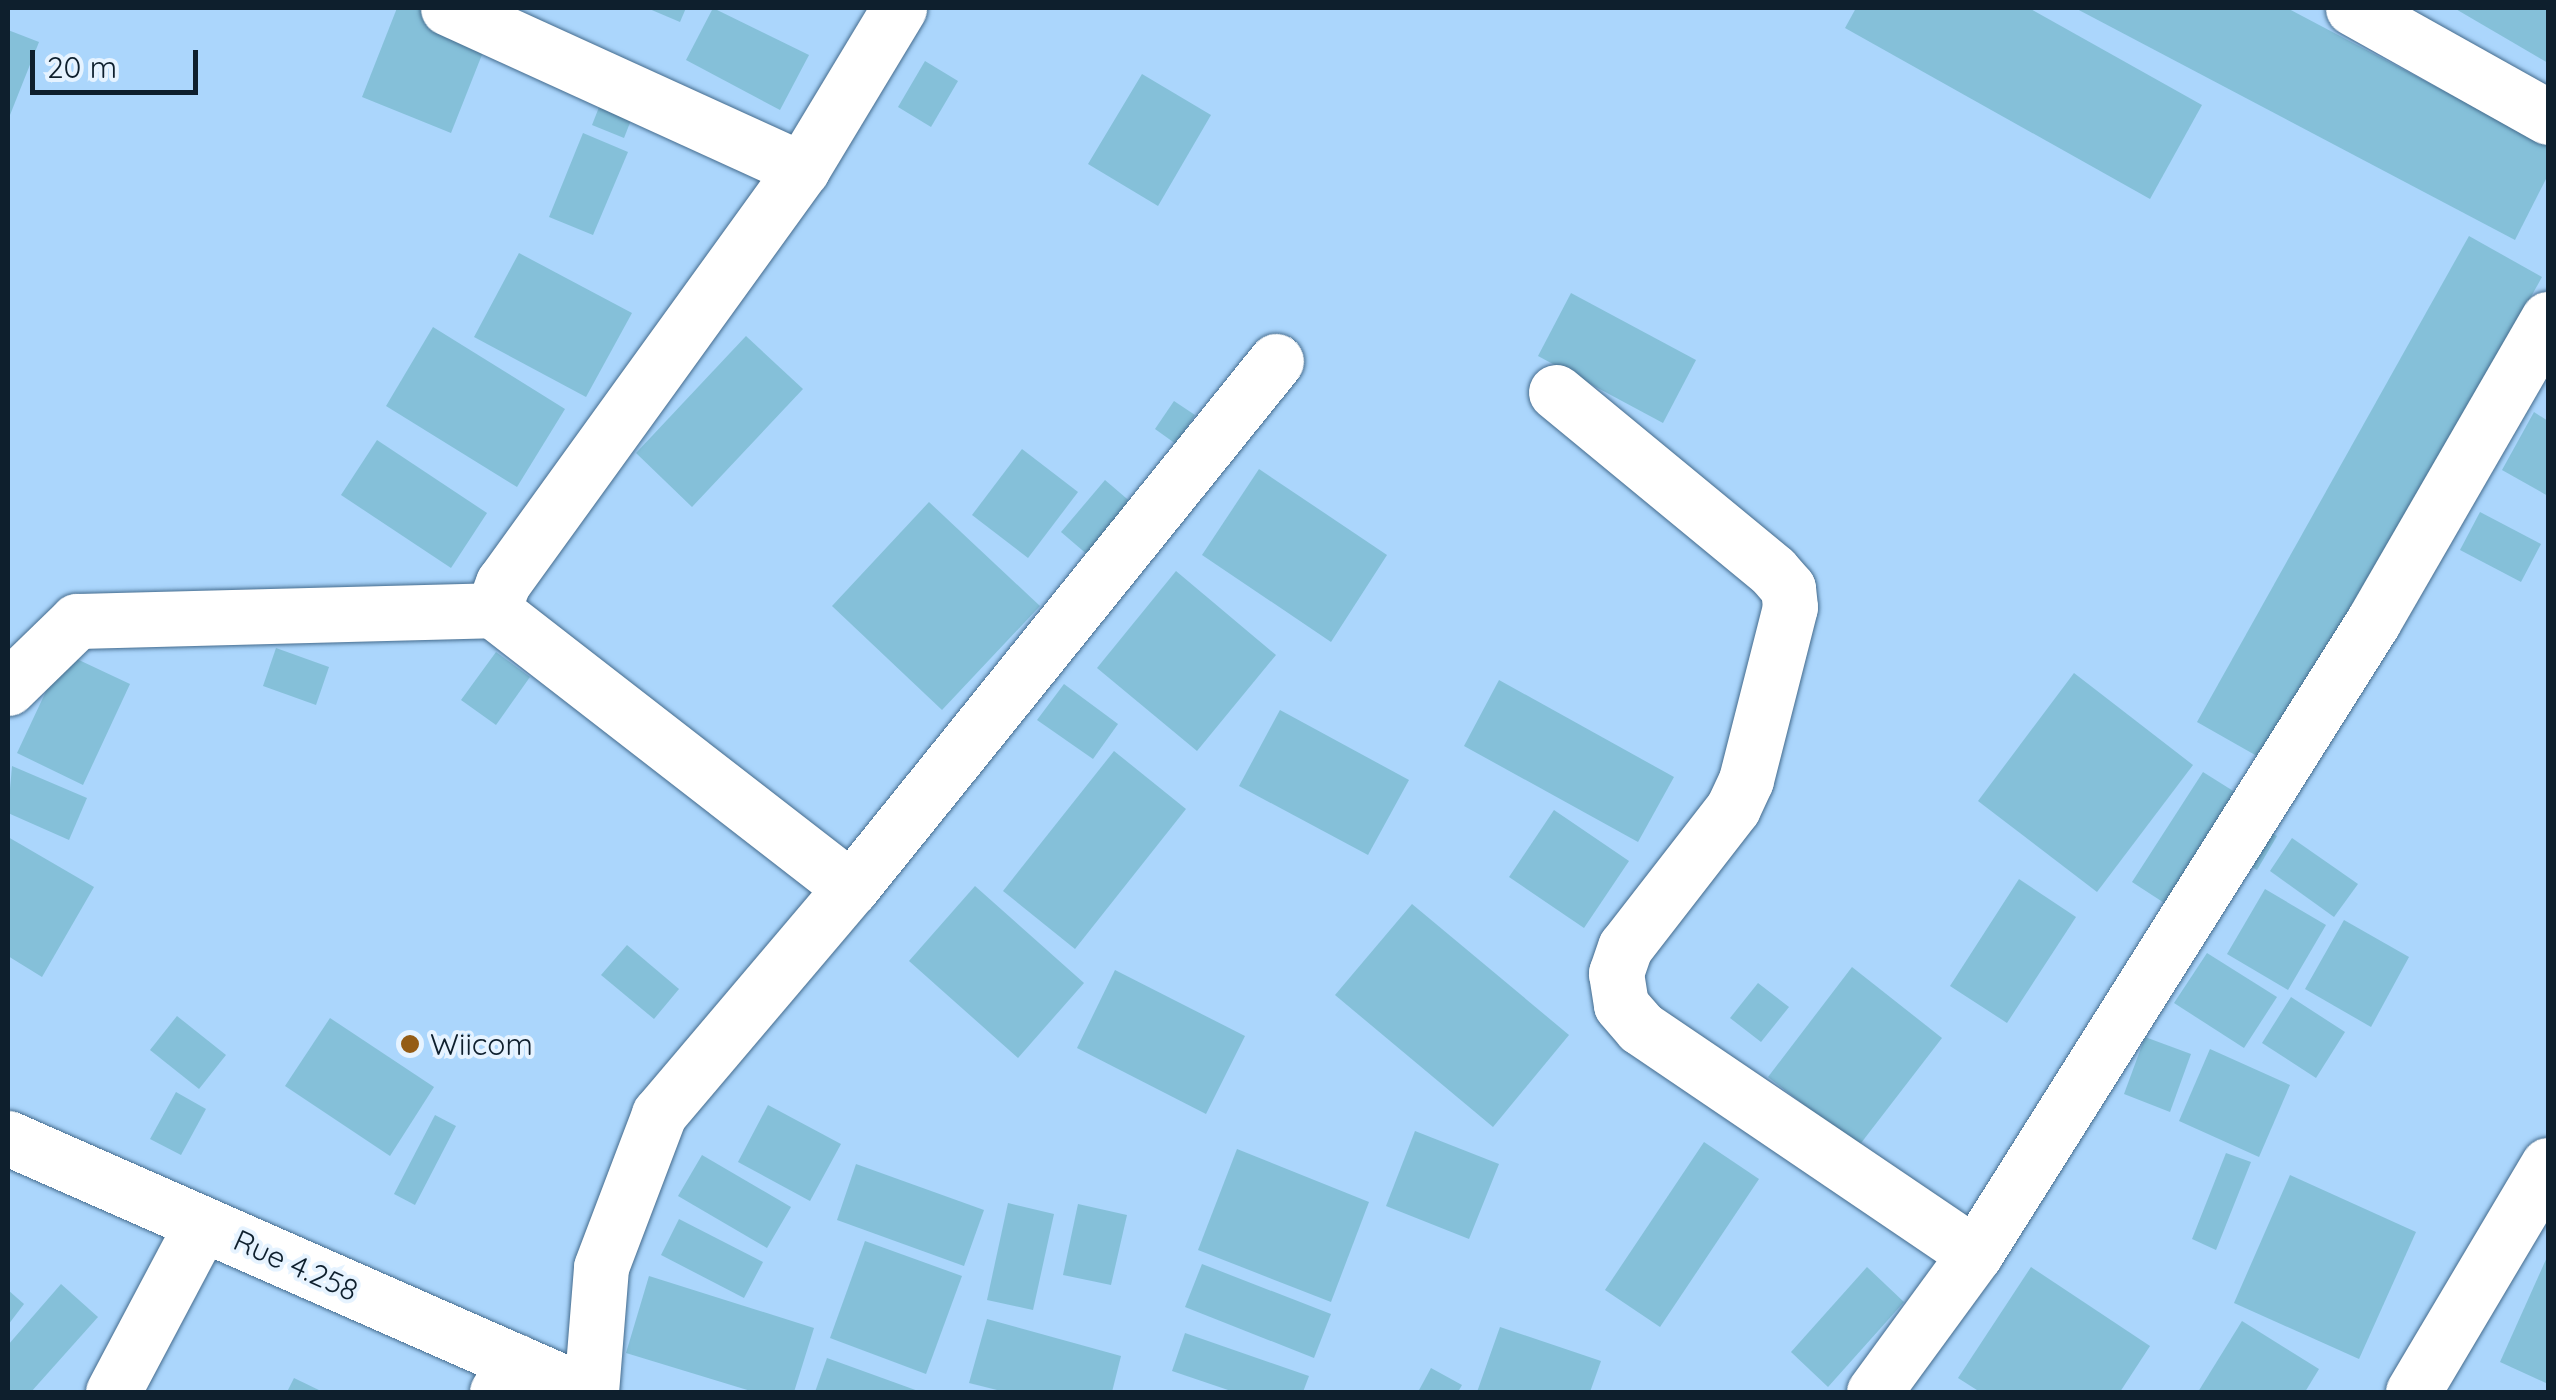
<!DOCTYPE html>
<style>
body{margin:0}
#map{position:relative;width:2556px;height:1400px;overflow:hidden;background:#abd6fc;font-family:Quicksand,sans-serif}
div>[style]{position:absolute}
[style*='--x']{left:calc(var(--x)*1px);top:calc(var(--y)*1px);width:calc(var(--w)*1px);rotate:calc(var(--a)*1deg)}
.building>*{inset:0;background:#85c0d9}
.roads{filter:drop-shadow(0 0 2px #446b8d) drop-shadow(0 0 2px #446b8d)}
.minor>*{height:55px;margin:-27.5px;padding:0 27.5px;transform-origin:27.5px;border-radius:27.5px;background:#fff}
.highway>*{height:55px;margin:-27.5px;padding:0 27.5px;transform-origin:27.5px;border-radius:27.5px;background:#fff}
.dots>*{width:28px;height:28px;translate:-50% -50%;box-sizing:border-box;border:5px solid #e6f3ff;border-radius:50%}
span{translate:-50% -50%;white-space:nowrap;text-align:center;line-height:1.15;-webkit-text-stroke:8px #e6f3ff;paint-order:stroke}
.poi-label{font-size:30px;color:#0e1f2d}
.left{translate:0 -50%;text-align:left}
.street-label{font-size:30px;color:#0e1f2d}
.frame{position:absolute;inset:0;border:10px solid #0e1f2d;pointer-events:none}
.scale{position:absolute;left:30px;top:50px;width:168px;height:45px;box-sizing:border-box;border:5px solid #0e1f2d;border-top:0;padding-left:12px;font-size:30px;line-height:35px;white-space:nowrap;color:#0e1f2d;-webkit-text-stroke:8px #e6f3ff;paint-order:stroke}
</style>
<div id="map">
<div class="building">
<i style="clip-path:polygon(397px 8px,416px 8px,489px 37px,451px 133px,362px 97px)"></i>
<i style="clip-path:polygon(647px 8px,686px 8px,680px 22px)"></i>
<i style="clip-path:polygon(713px 8px,809px 55px,780px 110px,686px 60px)"></i>
<i style="clip-path:polygon(1856px 8px,2029px 8px,2202px 105px,2150px 199px,1845px 28px)"></i>
<i style="clip-path:polygon(2075px 8px,2287px 8px,2548px 146px,2548px 175px,2515px 240px)"></i>
<i style="clip-path:polygon(2454px 8px,2548px 8px,2548px 63px)"></i>
<i style="clip-path:polygon(8px 30px,39px 42px,8px 120px)"></i>
<i style="clip-path:polygon(925px 61px,958px 81px,931px 127px,898px 107px)"></i>
<i style="clip-path:polygon(1142px 74px,1211px 115px,1158px 206px,1088px 164px)"></i>
<i style="clip-path:polygon(603px 97px,635px 110px,624px 138px,592px 125px)"></i>
<i style="clip-path:polygon(583px 133px,628px 152px,593px 235px,549px 217px)"></i>
<i style="clip-path:polygon(2469px 236px,2542px 277px,2271px 764px,2197px 722px)"></i>
<i style="clip-path:polygon(519px 253px,632px 313px,586px 397px,474px 337px)"></i>
<i style="clip-path:polygon(1571px 293px,1696px 360px,1663px 423px,1538px 356px)"></i>
<i style="clip-path:polygon(433px 327px,565px 409px,517px 487px,386px 406px)"></i>
<i style="clip-path:polygon(746px 336px,803px 389px,692px 507px,636px 453px)"></i>
<i style="clip-path:polygon(1174px 401px,1195px 415px,1176px 444px,1155px 429px)"></i>
<i style="clip-path:polygon(2534px 412px,2548px 421px,2548px 496px,2502px 470px)"></i>
<i style="clip-path:polygon(377px 440px,487px 513px,451px 568px,341px 495px)"></i>
<i style="clip-path:polygon(1022px 449px,1078px 492px,1028px 558px,972px 515px)"></i>
<i style="clip-path:polygon(1259px 469px,1387px 555px,1331px 642px,1202px 555px)"></i>
<i style="clip-path:polygon(1105px 480px,1133px 504px,1089px 556px,1061px 532px)"></i>
<i style="clip-path:polygon(929px 502px,1040px 606px,942px 710px,832px 606px)"></i>
<i style="clip-path:polygon(2480px 512px,2541px 544px,2521px 582px,2460px 550px)"></i>
<i style="clip-path:polygon(1176px 571px,1276px 655px,1197px 751px,1097px 668px)"></i>
<i style="clip-path:polygon(276px 648px,329px 667px,316px 705px,263px 686px)"></i>
<i style="clip-path:polygon(496px 652px,530px 677px,496px 725px,461px 700px)"></i>
<i style="clip-path:polygon(64px 653px,130px 684px,83px 785px,17px 753px)"></i>
<i style="clip-path:polygon(2074px 673px,2193px 765px,2097px 892px,1978px 801px)"></i>
<i style="clip-path:polygon(1499px 680px,1674px 777px,1638px 842px,1464px 746px)"></i>
<i style="clip-path:polygon(1064px 684px,1118px 724px,1093px 759px,1037px 720px)"></i>
<i style="clip-path:polygon(1280px 710px,1409px 780px,1368px 855px,1239px 786px)"></i>
<i style="clip-path:polygon(1114px 751px,1186px 809px,1075px 949px,1003px 891px)"></i>
<i style="clip-path:polygon(12px 766px,87px 798px,69px 840px,8px 813px)"></i>
<i style="clip-path:polygon(2203px 772px,2246px 799px,2175px 910px,2132px 882px)"></i>
<i style="clip-path:polygon(1554px 810px,1629px 861px,1584px 928px,1509px 877px)"></i>
<i style="clip-path:polygon(2262px 828px,2277px 836px,2257px 870px,2244px 863px)"></i>
<i style="clip-path:polygon(8px 837px,94px 887px,42px 977px,8px 956px)"></i>
<i style="clip-path:polygon(2292px 838px,2358px 884px,2334px 917px,2270px 871px)"></i>
<i style="clip-path:polygon(2019px 879px,2076px 917px,2007px 1023px,1950px 986px)"></i>
<i style="clip-path:polygon(975px 886px,1084px 983px,1018px 1058px,909px 961px)"></i>
<i style="clip-path:polygon(2265px 889px,2326px 925px,2288px 990px,2227px 954px)"></i>
<i style="clip-path:polygon(1412px 904px,1569px 1035px,1493px 1127px,1335px 995px)"></i>
<i style="clip-path:polygon(2344px 920px,2409px 957px,2371px 1027px,2305px 989px)"></i>
<i style="clip-path:polygon(627px 945px,679px 989px,654px 1019px,601px 975px)"></i>
<i style="clip-path:polygon(2207px 953px,2277px 997px,2244px 1048px,2174px 1003px)"></i>
<i style="clip-path:polygon(1852px 967px,1942px 1038px,1858px 1147px,1768px 1077px)"></i>
<i style="clip-path:polygon(1115px 970px,1245px 1036px,1206px 1114px,1077px 1048px)"></i>
<i style="clip-path:polygon(1758px 983px,1789px 1007px,1761px 1042px,1730px 1018px)"></i>
<i style="clip-path:polygon(2291px 997px,2345px 1032px,2316px 1078px,2262px 1043px)"></i>
<i style="clip-path:polygon(177px 1016px,226px 1055px,199px 1089px,150px 1050px)"></i>
<i style="clip-path:polygon(330px 1018px,434px 1087px,390px 1156px,285px 1086px)"></i>
<i style="clip-path:polygon(2145px 1037px,2191px 1054px,2170px 1112px,2124px 1094px)"></i>
<i style="clip-path:polygon(2210px 1049px,2290px 1085px,2259px 1157px,2179px 1121px)"></i>
<i style="clip-path:polygon(176px 1092px,206px 1109px,181px 1155px,150px 1139px)"></i>
<i style="clip-path:polygon(768px 1105px,841px 1144px,810px 1201px,738px 1162px)"></i>
<i style="clip-path:polygon(435px 1115px,456px 1126px,415px 1205px,394px 1194px)"></i>
<i style="clip-path:polygon(1415px 1131px,1499px 1164px,1469px 1239px,1386px 1206px)"></i>
<i style="clip-path:polygon(1704px 1142px,1759px 1179px,1660px 1327px,1605px 1290px)"></i>
<i style="clip-path:polygon(1237px 1149px,1369px 1202px,1331px 1302px,1198px 1250px)"></i>
<i style="clip-path:polygon(2226px 1153px,2251px 1162px,2216px 1250px,2192px 1239px)"></i>
<i style="clip-path:polygon(702px 1155px,791px 1207px,767px 1248px,678px 1196px)"></i>
<i style="clip-path:polygon(856px 1164px,984px 1210px,964px 1266px,837px 1220px)"></i>
<i style="clip-path:polygon(2290px 1175px,2416px 1232px,2359px 1359px,2234px 1303px)"></i>
<i style="clip-path:polygon(1008px 1203px,1054px 1214px,1033px 1310px,987px 1300px)"></i>
<i style="clip-path:polygon(1078px 1204px,1127px 1215px,1111px 1285px,1063px 1275px)"></i>
<i style="clip-path:polygon(679px 1219px,763px 1262px,744px 1298px,661px 1255px)"></i>
<i style="clip-path:polygon(865px 1241px,962px 1276px,926px 1374px,830px 1338px)"></i>
<i style="clip-path:polygon(2548px 1255px,2548px 1384px,2500px 1362px)"></i>
<i style="clip-path:polygon(1202px 1264px,1331px 1314px,1314px 1358px,1185px 1307px)"></i>
<i style="clip-path:polygon(1867px 1267px,1904px 1302px,1828px 1387px,1791px 1352px)"></i>
<i style="clip-path:polygon(2031px 1267px,2150px 1346px,2120px 1392px,1980px 1392px,1958px 1378px)"></i>
<i style="clip-path:polygon(649px 1276px,814px 1328px,794px 1392px,754px 1392px,626px 1353px)"></i>
<i style="clip-path:polygon(61px 1284px,98px 1317px,31px 1392px,8px 1392px,8px 1345px)"></i>
<i style="clip-path:polygon(8px 1290px,24px 1304px,8px 1325px)"></i>
<i style="clip-path:polygon(987px 1319px,1121px 1356px,1112px 1392px,1005px 1392px,969px 1383px)"></i>
<i style="clip-path:polygon(2242px 1321px,2319px 1369px,2305px 1392px,2198px 1392px)"></i>
<i style="clip-path:polygon(1500px 1327px,1601px 1361px,1590px 1392px,1477px 1392px)"></i>
<i style="clip-path:polygon(1185px 1333px,1309px 1376px,1303px 1392px,1234px 1392px,1172px 1371px)"></i>
<i style="clip-path:polygon(827px 1358px,921px 1392px,815px 1392px)"></i>
<i style="clip-path:polygon(1431px 1368px,1462px 1385px,1458px 1392px,1418px 1392px)"></i>
<i style="clip-path:polygon(294px 1378px,323px 1392px,287px 1392px)"></i>
</div>
<div class="roads">
<div class="minor">
<i style="--x:448;--y:8;--w:389;--a:24.5"></i>
<i style="--x:2353;--y:8;--w:223;--a:29.2"></i>
<i style="--x:1556;--y:392;--w:281;--a:39.5"></i>
<i style="--x:1773;--y:571;--w:23;--a:49"></i>
<i style="--x:1788;--y:588;--w:19;--a:84"></i>
<i style="--x:1790;--y:607;--w:179;--a:104.3"></i>
<i style="--x:1746;--y:780;--w:31;--a:115"></i>
<i style="--x:1733;--y:808;--w:176;--a:127.8"></i>
<i style="--x:1625;--y:947;--w:28;--a:109"></i>
<i style="--x:1616;--y:973;--w:32;--a:81"></i>
<i style="--x:1621;--y:1005;--w:30;--a:49"></i>
<i style="--x:1641;--y:1028;--w:403;--a:34.1"></i>
<i style="--x:8;--y:688;--w:96;--a:-44.2"></i>
<i style="--x:77;--y:621;--w:416;--a:-1.5"></i>
<i style="--x:851;--y:888;--w:453;--a:-142.2"></i>
<i style="--x:493;--y:610;--w:29;--a:-70"></i>
<i style="--x:503;--y:583;--w:511;--a:-54.16"></i>
<i style="--x:802;--y:169;--w:188;--a:-58.9"></i>
<i style="--x:113;--y:1392;--w:190;--a:-62.1"></i>
<i style="--x:497;--y:1392;--w:36;--a:-58"></i>
<i style="--x:591;--y:1392;--w:125;--a:-85.4"></i>
<i style="--x:601;--y:1267;--w:164;--a:-69.2"></i>
<i style="--x:659;--y:1114;--w:297;--a:-49.7"></i>
<i style="--x:851;--y:888;--w:677;--a:-51.12"></i>
<i style="--x:1874;--y:1392;--w:171;--a:-53.8"></i>
<i style="--x:1975;--y:1254;--w:747;--a:-57.8"></i>
<i style="--x:2373;--y:622;--w:350;--a:-60"></i>
<i style="--x:2413;--y:1392;--w:264;--a:-59.3"></i>
</div>
<div class="highway">
<i style="--x:8;--y:1138;--w:630;--a:23.76"></i>
</div>
</div>
<div class="dots">
<i style="left:410px;top:1044px;background:#945c15"></i>
</div>
<div class="poi-label">
<span class="left" style="left:430px;top:1044px">Wiicom</span>
</div>
<div class="street-label">
<span style="left:296px;top:1265px;rotate:24deg">Rue 4.258</span>
</div>
<div class="frame"></div>
<div class="scale">20 m</div>
</div>
